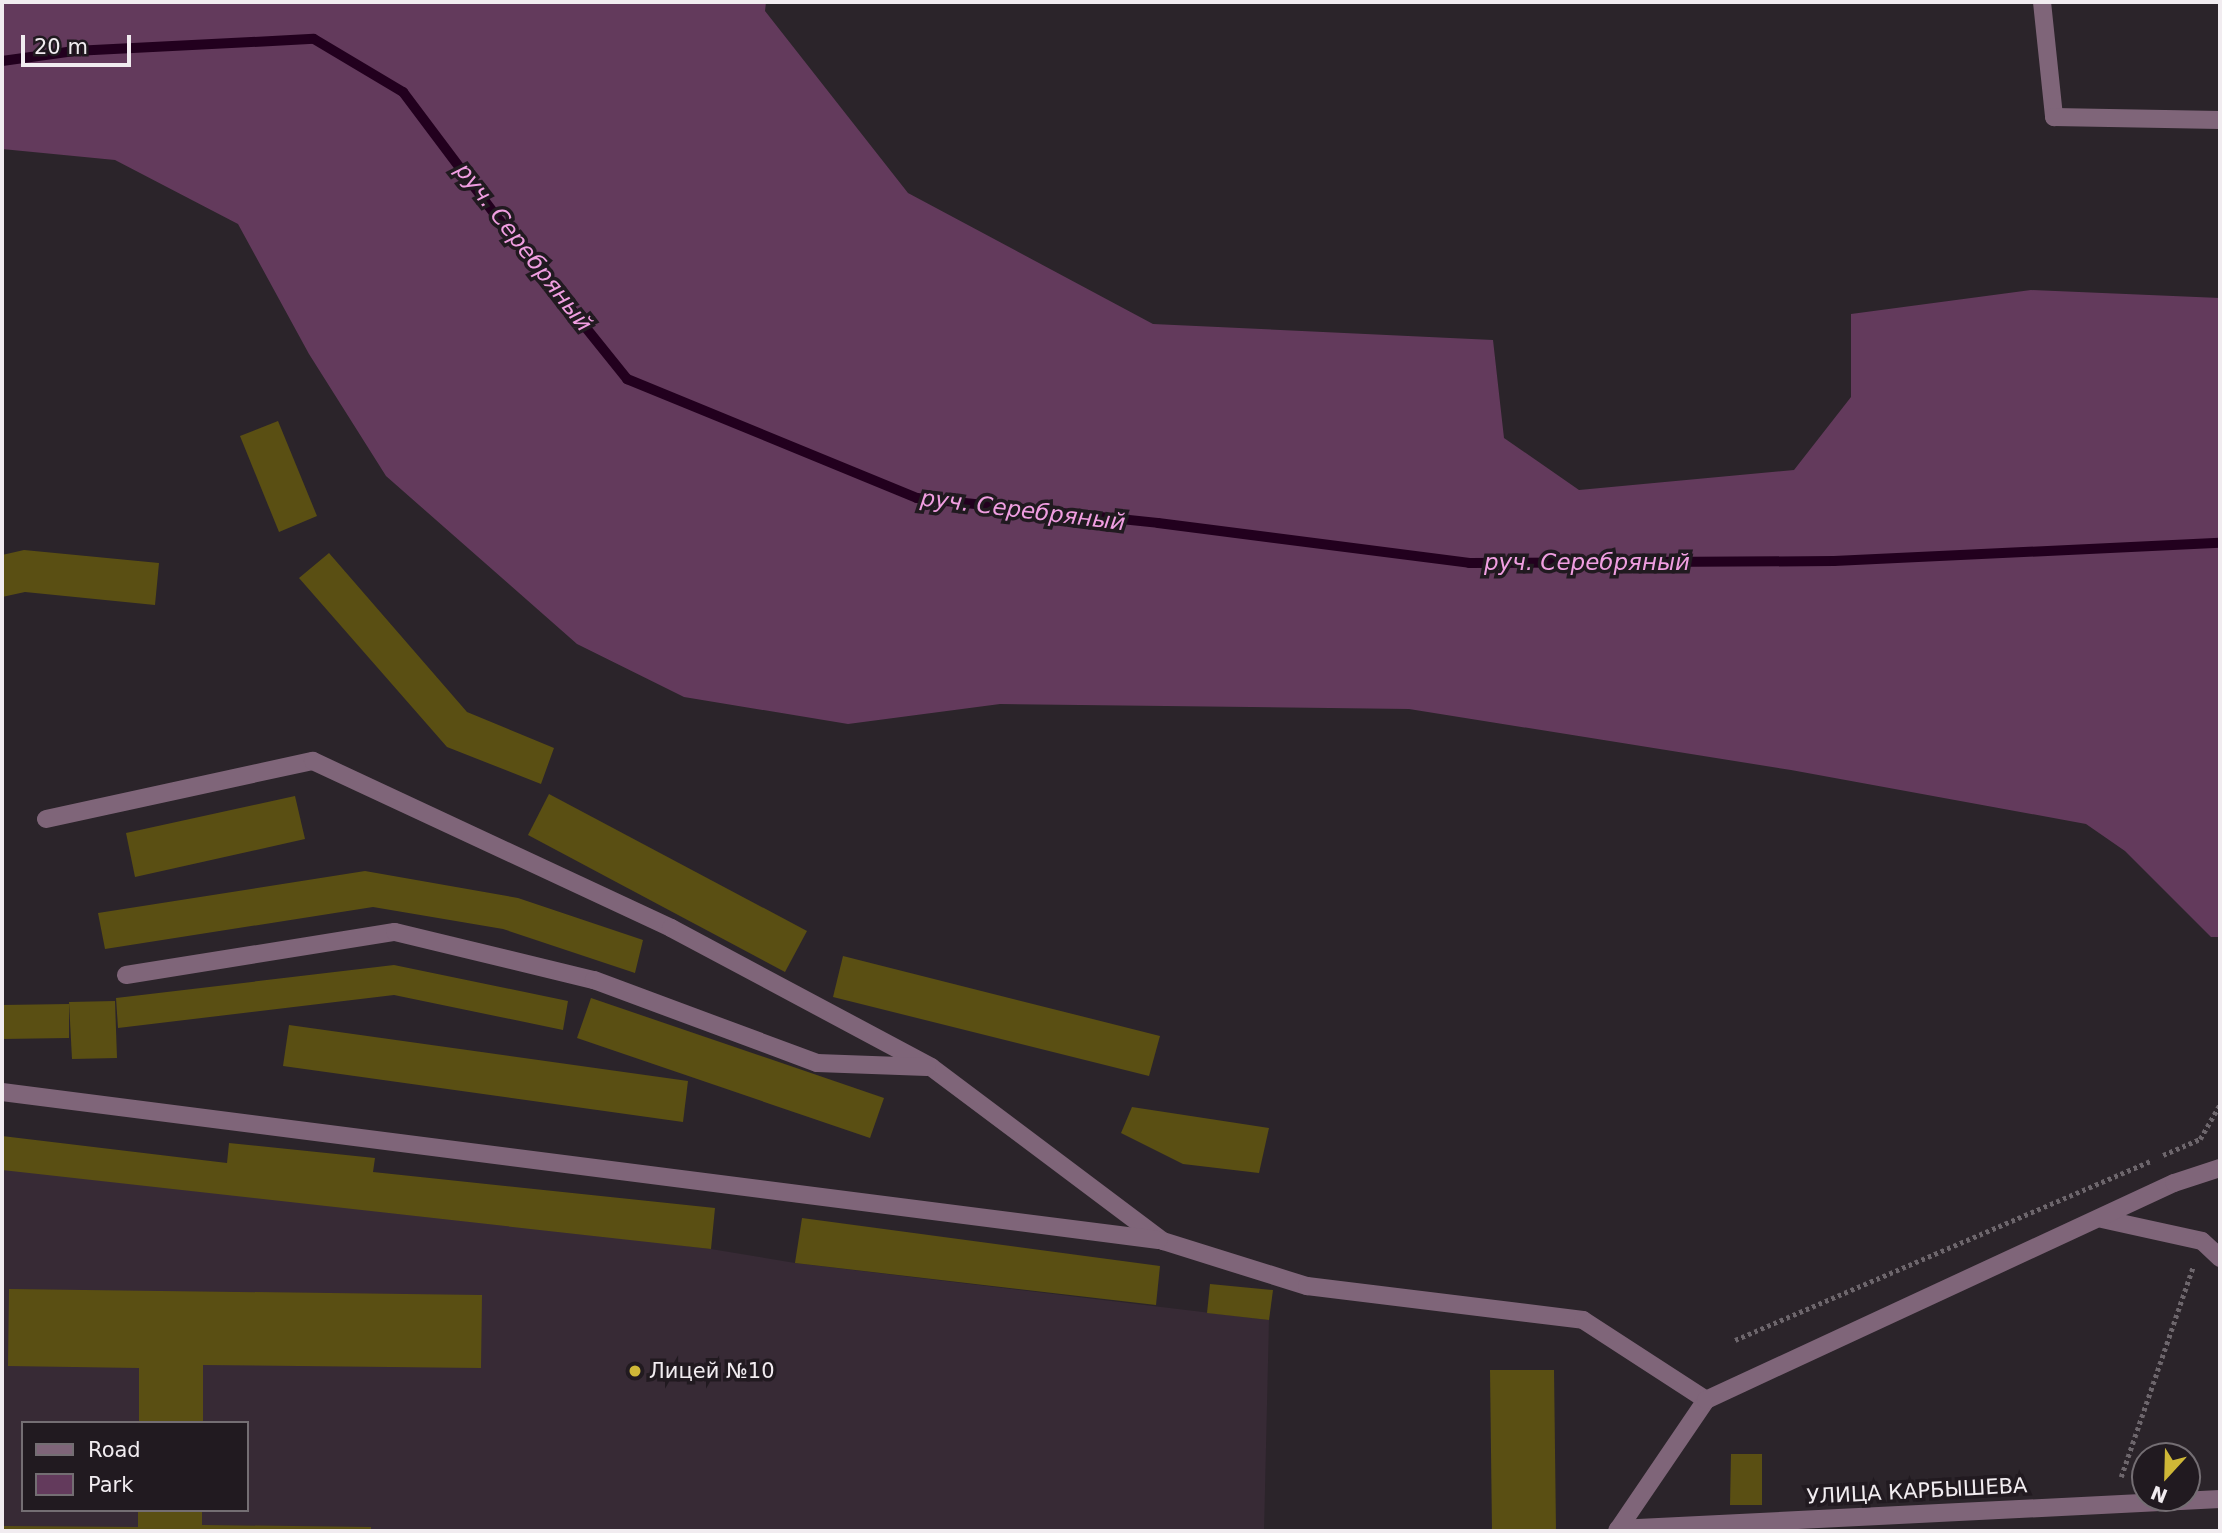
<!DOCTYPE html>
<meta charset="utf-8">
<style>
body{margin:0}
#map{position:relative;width:2222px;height:1533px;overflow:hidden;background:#2b242a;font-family:"DejaVu Sans",sans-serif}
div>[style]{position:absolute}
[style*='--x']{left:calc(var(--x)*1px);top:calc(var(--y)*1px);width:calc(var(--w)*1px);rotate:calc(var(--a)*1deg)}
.built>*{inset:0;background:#372a35}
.green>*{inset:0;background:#633a5c}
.stream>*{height:10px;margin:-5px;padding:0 5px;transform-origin:5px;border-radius:5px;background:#22001e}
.building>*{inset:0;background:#5a4f13}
.path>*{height:4.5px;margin-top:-2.25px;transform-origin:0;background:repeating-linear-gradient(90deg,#6d666c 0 3.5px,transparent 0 7px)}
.minor>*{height:18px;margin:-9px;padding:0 9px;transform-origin:9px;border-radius:9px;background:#7f6579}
.dots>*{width:19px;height:19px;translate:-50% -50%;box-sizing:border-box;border:4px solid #211a20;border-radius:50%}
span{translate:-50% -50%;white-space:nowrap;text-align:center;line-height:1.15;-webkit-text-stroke:7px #211a20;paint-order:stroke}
.poi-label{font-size:21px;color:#f1ecf0}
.left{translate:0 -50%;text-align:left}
.street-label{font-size:21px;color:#f1ecf0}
.water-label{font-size:23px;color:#f09ee1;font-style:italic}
.frame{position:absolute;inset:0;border:4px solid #f1ecf0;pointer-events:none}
.legend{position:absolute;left:21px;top:1421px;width:228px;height:91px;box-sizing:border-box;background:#211a20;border:2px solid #746e73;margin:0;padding:9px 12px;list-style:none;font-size:21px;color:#f1ecf0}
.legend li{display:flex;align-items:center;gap:14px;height:35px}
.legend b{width:35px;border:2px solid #746e73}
.north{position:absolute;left:2131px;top:1442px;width:70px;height:70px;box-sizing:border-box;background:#211a20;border:2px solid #746e73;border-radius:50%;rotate:202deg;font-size:19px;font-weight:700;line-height:28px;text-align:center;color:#f1ecf0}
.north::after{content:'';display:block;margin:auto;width:24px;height:32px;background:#cfb837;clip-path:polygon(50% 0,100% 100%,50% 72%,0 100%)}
.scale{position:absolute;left:21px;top:35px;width:110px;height:32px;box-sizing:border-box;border:4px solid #f1ecf0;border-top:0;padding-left:9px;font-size:21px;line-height:24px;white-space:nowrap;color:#f1ecf0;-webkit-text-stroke:5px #211a20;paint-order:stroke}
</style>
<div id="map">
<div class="built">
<i style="clip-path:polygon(evenodd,2px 1169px,469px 1219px,711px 1249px,795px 1263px,1269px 1320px,1264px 1531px,2px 1531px,2px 1169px,23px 1423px,247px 1423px,247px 1510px,23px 1510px,23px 1423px)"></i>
</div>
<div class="green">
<i style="clip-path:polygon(2px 2px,766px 2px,765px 11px,908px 193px,1153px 324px,1493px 340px,1504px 438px,1579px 490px,1794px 470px,1851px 397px,1851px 314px,2031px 290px,2220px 298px,2220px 937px,2211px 937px,2125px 851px,2086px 824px,1791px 770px,1409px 709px,1000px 704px,848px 724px,684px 697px,577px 644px,386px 476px,309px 354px,238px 224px,115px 160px,2px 149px)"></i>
</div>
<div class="stream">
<i style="--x:2;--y:61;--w:73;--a:-7.9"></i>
<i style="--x:74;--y:51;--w:240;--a:-2.9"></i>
<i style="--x:314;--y:39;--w:104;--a:30.8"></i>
<i style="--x:403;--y:92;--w:161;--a:53.1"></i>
<i style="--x:500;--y:221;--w:203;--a:51.2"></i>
<i style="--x:627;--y:379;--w:313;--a:22.3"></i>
<i style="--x:917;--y:498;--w:242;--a:5.9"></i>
<i style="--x:1158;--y:523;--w:314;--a:7.3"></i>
<i style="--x:1469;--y:563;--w:365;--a:-0.3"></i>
<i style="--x:1834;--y:561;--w:386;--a:-2.7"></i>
</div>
<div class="building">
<i style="clip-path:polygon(278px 421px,317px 516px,279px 532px,240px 436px)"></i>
<i style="clip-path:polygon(24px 550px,159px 563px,155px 605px,25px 592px,2px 597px,2px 555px)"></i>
<i style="clip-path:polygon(329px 553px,467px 712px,554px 748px,541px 784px,447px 747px,299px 578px)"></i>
<i style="clip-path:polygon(549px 794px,807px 931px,785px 972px,528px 835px)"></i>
<i style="clip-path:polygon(295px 796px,305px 839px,135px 877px,126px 833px)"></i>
<i style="clip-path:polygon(365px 871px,518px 898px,643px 940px,635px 973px,503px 929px,373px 907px,105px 949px,98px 913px)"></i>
<i style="clip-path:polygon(843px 956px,1160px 1036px,1149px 1076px,833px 997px)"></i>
<i style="clip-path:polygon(394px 965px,568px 1001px,563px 1030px,394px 995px,118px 1028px,116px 998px)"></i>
<i style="clip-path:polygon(591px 998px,884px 1098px,870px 1138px,577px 1038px)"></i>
<i style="clip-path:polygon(115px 1001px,117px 1058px,72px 1059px,69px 1002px)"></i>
<i style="clip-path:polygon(69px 1004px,69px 1038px,2px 1039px,2px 1005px)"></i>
<i style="clip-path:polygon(289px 1025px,688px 1081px,683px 1122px,283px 1066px)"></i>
<i style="clip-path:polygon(1132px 1107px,1269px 1128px,1259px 1173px,1183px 1164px,1121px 1133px)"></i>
<i style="clip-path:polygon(2px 1136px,227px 1163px,229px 1143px,375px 1158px,373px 1172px,715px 1208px,711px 1249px,2px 1170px)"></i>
<i style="clip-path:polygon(802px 1218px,1160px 1266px,1156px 1305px,795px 1263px)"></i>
<i style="clip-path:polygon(1210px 1284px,1273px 1290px,1269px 1320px,1207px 1313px)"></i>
<i style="clip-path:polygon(9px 1289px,482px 1295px,481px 1368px,203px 1365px,203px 1423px,139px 1423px,139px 1368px,8px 1366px)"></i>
<i style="clip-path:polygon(1490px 1370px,1554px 1370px,1556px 1531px,1492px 1531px)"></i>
<i style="clip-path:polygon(1731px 1454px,1762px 1454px,1762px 1505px,1730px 1505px)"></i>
<i style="clip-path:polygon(138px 1510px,202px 1510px,202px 1525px,371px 1527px,371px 1531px,2px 1531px,2px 1526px,138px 1527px)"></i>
</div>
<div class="path">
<i style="--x:2163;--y:1155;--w:40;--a:-23.4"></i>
<i style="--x:2200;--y:1139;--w:39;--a:-60"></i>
<i style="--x:1735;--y:1340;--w:454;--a:-23.3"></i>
<i style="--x:2121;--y:1477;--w:222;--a:-71.1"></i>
</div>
<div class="minor">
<i style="--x:2042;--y:2;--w:116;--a:84"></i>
<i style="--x:2054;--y:117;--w:166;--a:1"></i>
<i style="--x:46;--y:819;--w:273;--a:-12.3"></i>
<i style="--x:313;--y:761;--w:395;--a:25"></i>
<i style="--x:671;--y:928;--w:295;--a:28.1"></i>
<i style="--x:931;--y:1067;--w:290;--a:36.9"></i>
<i style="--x:1163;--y:1241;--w:151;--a:17.4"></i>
<i style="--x:1307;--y:1286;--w:278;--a:7"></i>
<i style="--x:1583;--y:1320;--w:147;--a:33"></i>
<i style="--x:126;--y:975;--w:272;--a:-9.1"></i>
<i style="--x:395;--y:932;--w:205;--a:13.6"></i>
<i style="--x:594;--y:980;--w:238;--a:20.4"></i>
<i style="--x:817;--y:1063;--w:110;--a:2.1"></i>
<i style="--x:2;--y:1092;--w:1166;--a:7.29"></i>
<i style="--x:2102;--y:1219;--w:102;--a:12.4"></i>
<i style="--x:2202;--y:1241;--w:25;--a:43"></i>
<i style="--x:1618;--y:1529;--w:603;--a:-2.85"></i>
<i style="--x:1617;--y:1531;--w:158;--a:-55.8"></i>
<i style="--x:1706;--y:1400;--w:516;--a:-24.88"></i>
<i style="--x:2174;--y:1183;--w:48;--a:-18.1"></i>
</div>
<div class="dots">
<i style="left:635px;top:1371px;background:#cfb837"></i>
</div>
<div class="poi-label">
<span class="left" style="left:649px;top:1371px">Лицей №10</span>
</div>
<div class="street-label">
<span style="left:1917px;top:1491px;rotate:-3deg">УЛИЦА КАРБЫШЕВА</span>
</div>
<div class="water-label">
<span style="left:524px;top:247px;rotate:52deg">руч. Серебряный</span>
<span style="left:1023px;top:510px;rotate:7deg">руч. Серебряный</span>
<span style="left:1587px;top:562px">руч. Серебряный</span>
</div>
<div class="frame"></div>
<ul class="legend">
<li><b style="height:9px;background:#7f6579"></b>Road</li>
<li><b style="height:19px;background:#633a5c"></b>Park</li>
</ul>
<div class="north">N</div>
<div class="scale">20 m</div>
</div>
